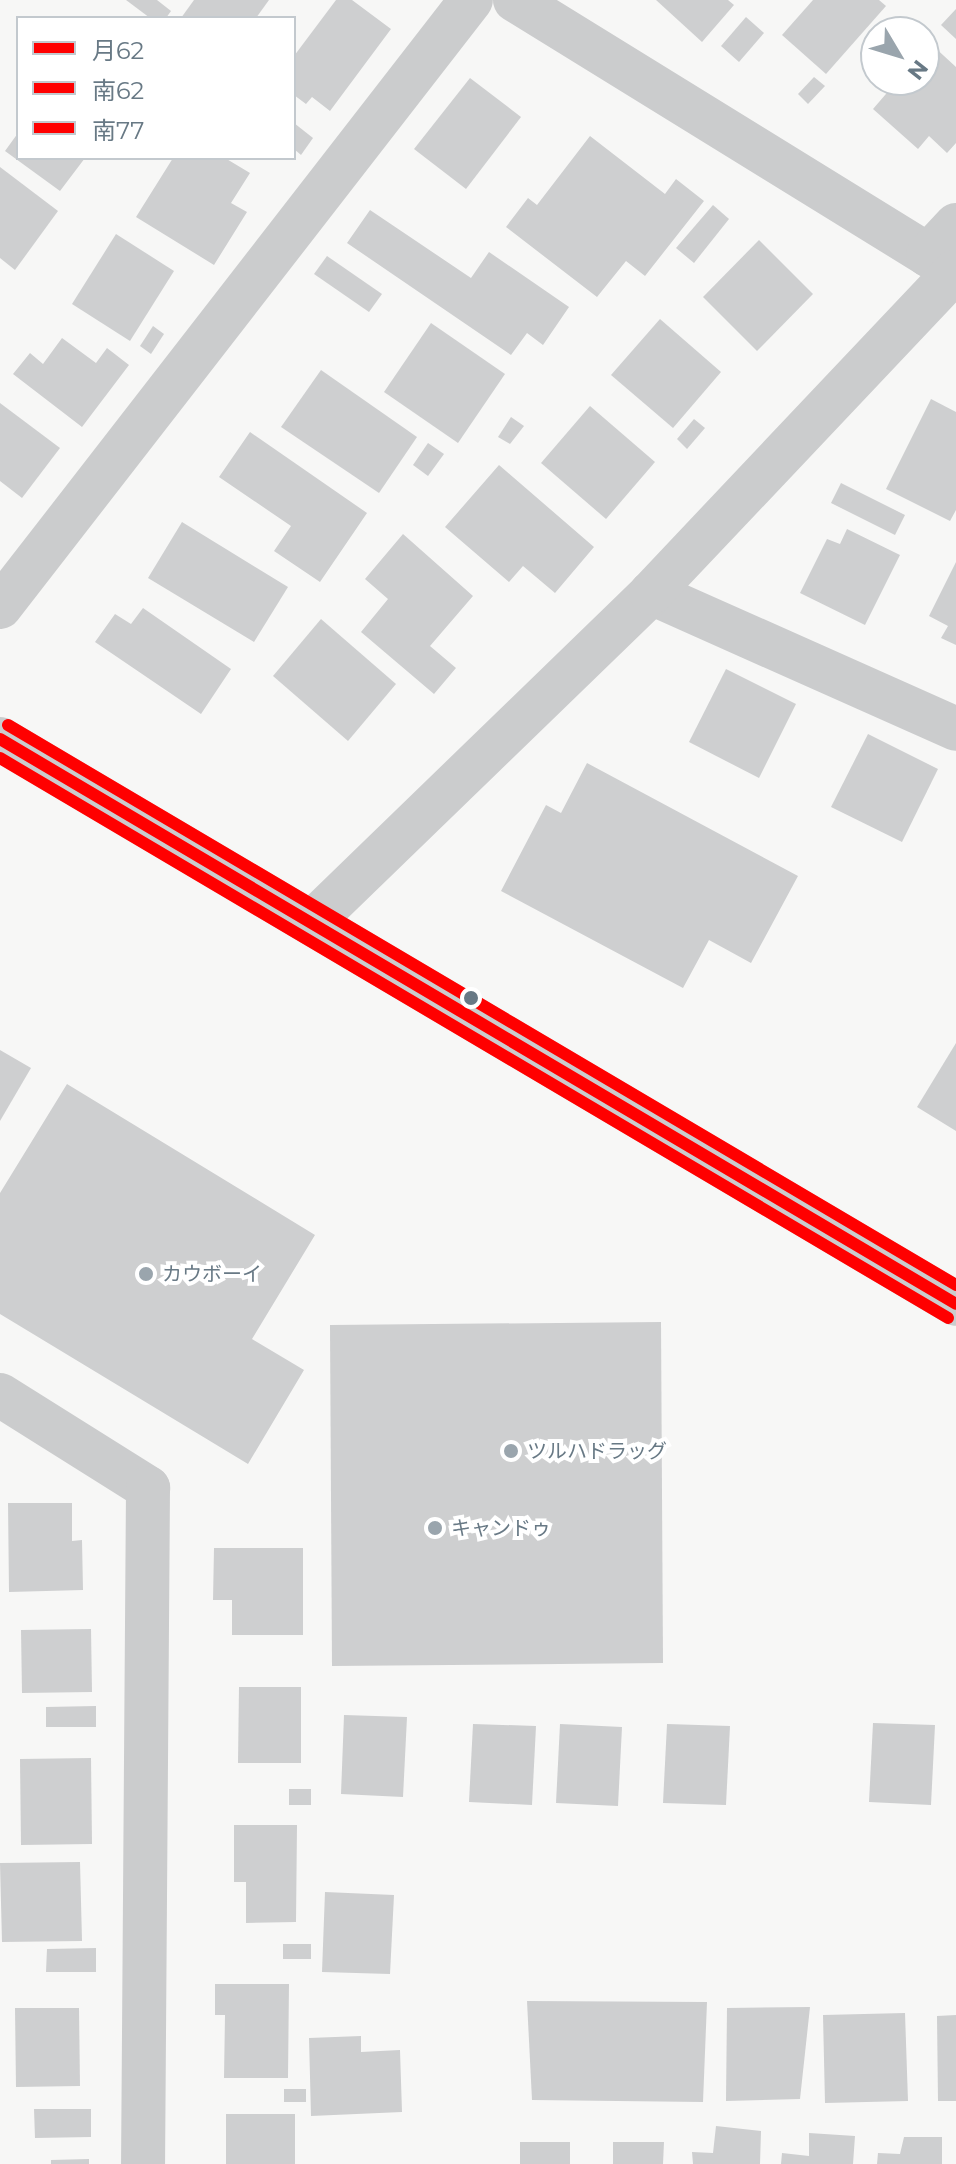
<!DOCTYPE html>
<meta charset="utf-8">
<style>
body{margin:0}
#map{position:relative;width:956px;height:2164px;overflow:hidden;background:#f7f7f6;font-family:Montserrat,"Noto Sans JP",sans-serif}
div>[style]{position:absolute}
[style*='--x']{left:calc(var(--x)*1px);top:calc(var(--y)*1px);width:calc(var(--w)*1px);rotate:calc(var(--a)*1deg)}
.building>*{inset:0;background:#cecfd0}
.minor>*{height:44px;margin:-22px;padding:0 22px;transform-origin:22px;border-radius:22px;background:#cbcccd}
.bus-1>*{height:12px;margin:-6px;padding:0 6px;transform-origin:6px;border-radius:6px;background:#f00}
.bus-2>*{height:12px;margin:-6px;padding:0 6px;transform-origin:6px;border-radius:6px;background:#f00}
.bus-3>*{height:12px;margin:-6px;padding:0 6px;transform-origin:6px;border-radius:6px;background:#f00}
.dots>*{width:22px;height:22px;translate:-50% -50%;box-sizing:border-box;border:4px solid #fff;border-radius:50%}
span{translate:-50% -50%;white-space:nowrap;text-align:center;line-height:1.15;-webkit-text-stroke:8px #fff;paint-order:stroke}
.poi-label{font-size:20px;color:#687985}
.left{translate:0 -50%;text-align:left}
.legend{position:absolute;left:16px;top:16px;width:280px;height:144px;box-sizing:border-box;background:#fff;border:2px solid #c3c9ce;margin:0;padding:10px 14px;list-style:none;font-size:24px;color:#687985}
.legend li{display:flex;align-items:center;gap:16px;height:40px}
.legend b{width:40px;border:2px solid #c3c9ce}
.north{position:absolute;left:860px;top:16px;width:80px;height:80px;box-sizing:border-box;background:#fff;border:2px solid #c3c9ce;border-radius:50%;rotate:128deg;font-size:22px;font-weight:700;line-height:32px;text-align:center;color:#687985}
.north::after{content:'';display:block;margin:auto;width:28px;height:36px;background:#9aa5ad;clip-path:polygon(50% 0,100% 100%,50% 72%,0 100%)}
</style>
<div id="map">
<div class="building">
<i style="clip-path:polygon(126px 0,157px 0,171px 11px,166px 18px,150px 18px)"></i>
<i style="clip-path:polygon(194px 0,269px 0,256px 18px,181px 18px)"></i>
<i style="clip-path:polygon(336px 0,352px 0,391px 29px,330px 111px,312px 97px,306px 104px,294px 95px,294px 56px)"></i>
<i style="clip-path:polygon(656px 0,728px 0,734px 5px,702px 42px)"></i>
<i style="clip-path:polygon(813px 0,879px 0,886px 6px,826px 74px,782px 35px)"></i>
<i style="clip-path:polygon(956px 9px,956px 39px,941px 25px)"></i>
<i style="clip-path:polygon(746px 17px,764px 33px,739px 62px,721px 46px)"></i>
<i style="clip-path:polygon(931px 44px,956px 67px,956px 143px,947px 153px,929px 136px,918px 149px,873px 109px,898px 80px,924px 80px,924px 51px)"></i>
<i style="clip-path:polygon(814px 77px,825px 86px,808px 104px,798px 94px)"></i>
<i style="clip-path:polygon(470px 78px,521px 117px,466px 189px,414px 149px)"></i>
<i style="clip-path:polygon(294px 123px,313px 138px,301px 155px,294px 149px)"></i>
<i style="clip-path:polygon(18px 133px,18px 158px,85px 158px,60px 191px,5px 151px)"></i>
<i style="clip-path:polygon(590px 136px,665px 194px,676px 179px,704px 201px,645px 276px,626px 261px,597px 297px,506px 227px,528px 198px,537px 205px)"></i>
<i style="clip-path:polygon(173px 158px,225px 158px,250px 173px,231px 203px,247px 212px,214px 265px,136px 217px)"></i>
<i style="clip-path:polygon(0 167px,58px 211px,15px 270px,0 258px)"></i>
<i style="clip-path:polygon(713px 205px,729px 219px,694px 263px,676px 248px)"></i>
<i style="clip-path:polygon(370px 210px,471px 278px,489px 252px,569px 307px,543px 345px,527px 333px,511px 355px,347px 243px)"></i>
<i style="clip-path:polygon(116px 234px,174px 271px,130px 341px,72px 304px)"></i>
<i style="clip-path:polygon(759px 240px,813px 294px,757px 351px,703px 297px)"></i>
<i style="clip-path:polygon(327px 256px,382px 294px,369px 312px,314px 274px)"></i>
<i style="clip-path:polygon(660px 319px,721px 372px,673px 428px,611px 375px)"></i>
<i style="clip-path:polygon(431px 323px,505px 374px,458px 443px,384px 392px)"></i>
<i style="clip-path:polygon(153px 326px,164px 334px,151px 354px,140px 346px)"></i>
<i style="clip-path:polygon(62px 338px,96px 363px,107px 348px,129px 365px,82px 427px,13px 374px,30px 353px,43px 364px)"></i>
<i style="clip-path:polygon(321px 370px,417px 437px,379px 493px,281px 427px)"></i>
<i style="clip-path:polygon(931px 399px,956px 412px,956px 510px,950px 521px,886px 489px)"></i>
<i style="clip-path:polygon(0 403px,60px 448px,22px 498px,0 481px)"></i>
<i style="clip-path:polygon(590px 406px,655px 462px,606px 519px,541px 463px)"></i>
<i style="clip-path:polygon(511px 417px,524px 426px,510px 444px,498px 437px)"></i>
<i style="clip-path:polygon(694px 419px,705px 428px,687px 449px,677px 439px)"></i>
<i style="clip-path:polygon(250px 432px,367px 513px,320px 582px,274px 551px,291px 526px,219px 477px)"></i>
<i style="clip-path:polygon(428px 443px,444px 454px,428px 476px,413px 465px)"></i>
<i style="clip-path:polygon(499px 465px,594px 547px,555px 593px,523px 566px,509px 582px,445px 527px)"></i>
<i style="clip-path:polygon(841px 483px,905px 515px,895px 535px,831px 503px)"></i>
<i style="clip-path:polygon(182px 522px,288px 587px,254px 642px,148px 578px)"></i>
<i style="clip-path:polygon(847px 529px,900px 555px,865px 625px,800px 593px,827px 539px,840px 544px)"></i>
<i style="clip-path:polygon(403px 534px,473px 596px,430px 646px,456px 668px,434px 694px,361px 632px,388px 599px,365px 579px)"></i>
<i style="clip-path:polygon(956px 562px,956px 645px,941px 638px,948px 626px,929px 616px)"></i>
<i style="clip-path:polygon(143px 608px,231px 669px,201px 714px,95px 642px,115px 614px,131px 624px)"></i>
<i style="clip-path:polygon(321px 619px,396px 684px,348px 741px,273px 676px)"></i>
<i style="clip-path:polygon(726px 669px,796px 704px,759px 778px,689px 742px)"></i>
<i style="clip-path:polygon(868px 734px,938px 769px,902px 842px,831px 807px)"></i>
<i style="clip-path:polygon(587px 763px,798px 876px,751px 963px,709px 940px,683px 988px,501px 891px,546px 805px,561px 813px)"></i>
<i style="clip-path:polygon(956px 1043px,956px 1131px,917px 1107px)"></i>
<i style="clip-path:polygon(0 1050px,31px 1068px,0 1121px)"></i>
<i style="clip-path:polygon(67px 1084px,315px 1235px,252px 1339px,304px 1370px,248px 1464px,0 1314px,0 1193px)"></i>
<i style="clip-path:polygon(661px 1322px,663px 1663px,332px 1666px,330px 1325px)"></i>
<i style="clip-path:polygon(8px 1503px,72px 1503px,72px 1541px,82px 1540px,83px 1590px,9px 1592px)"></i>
<i style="clip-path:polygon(214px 1548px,303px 1548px,303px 1635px,232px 1635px,232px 1600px,213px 1600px)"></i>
<i style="clip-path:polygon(91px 1629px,92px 1692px,22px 1693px,21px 1630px)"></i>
<i style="clip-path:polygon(239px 1687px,301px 1687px,301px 1763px,238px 1763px)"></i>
<i style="clip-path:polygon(96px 1706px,96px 1727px,46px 1727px,46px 1707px)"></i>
<i style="clip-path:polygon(344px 1715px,407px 1717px,403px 1797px,341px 1794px)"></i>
<i style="clip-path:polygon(873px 1723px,935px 1725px,931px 1805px,869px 1802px)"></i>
<i style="clip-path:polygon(473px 1724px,536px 1726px,532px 1805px,469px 1802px)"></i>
<i style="clip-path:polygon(560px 1724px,622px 1727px,618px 1806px,556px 1803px)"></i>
<i style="clip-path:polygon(667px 1724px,730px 1726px,726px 1805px,663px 1803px)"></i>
<i style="clip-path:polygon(91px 1758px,92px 1844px,21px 1845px,20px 1759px)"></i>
<i style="clip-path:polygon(289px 1789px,311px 1789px,311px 1805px,289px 1805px)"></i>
<i style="clip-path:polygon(234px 1825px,297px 1825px,296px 1922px,246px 1923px,246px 1882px,234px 1882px)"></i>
<i style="clip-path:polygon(80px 1862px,82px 1941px,2px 1942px,0 1863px)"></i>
<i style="clip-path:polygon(325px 1892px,394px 1895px,390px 1974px,322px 1972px)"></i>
<i style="clip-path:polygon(283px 1944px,311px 1944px,311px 1959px,283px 1959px)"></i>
<i style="clip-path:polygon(96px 1948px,96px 1972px,46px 1972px,47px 1949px)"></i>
<i style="clip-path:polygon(215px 1984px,289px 1984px,288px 2078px,224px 2078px,225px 2015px,215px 2015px)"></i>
<i style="clip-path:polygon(527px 2001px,707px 2002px,703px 2102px,532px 2100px)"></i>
<i style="clip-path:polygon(810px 2007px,800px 2099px,726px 2101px,727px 2008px)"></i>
<i style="clip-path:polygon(15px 2008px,79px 2008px,80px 2086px,16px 2087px)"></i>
<i style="clip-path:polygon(905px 2013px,908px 2101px,825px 2103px,823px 2015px)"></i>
<i style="clip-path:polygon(956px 2015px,956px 2101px,938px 2101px,937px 2016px)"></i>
<i style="clip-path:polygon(361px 2036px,361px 2052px,400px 2050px,402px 2112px,311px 2116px,309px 2038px)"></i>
<i style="clip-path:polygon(284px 2089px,306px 2089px,306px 2102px,284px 2102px)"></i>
<i style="clip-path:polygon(34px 2109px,91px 2109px,91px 2137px,35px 2138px)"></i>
<i style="clip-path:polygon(226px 2114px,295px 2114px,295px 2164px,226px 2164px)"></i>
<i style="clip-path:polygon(716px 2126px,761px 2131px,760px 2164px,693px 2164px,692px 2152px,713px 2153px)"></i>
<i style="clip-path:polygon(809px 2133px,855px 2136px,853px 2164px,781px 2164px,782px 2153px,809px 2156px)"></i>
<i style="clip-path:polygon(904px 2137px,942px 2137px,942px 2164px,877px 2164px,878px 2153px,900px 2154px)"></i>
<i style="clip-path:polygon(520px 2142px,570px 2142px,570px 2164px,520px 2164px)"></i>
<i style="clip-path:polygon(613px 2142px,664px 2142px,663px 2164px,613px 2164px)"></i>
<i style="clip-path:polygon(89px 2159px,89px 2164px,51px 2164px,51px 2160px)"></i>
</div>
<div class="minor">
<i style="--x:515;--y:0;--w:518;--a:31.67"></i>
<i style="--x:928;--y:255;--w:41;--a:-47"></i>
<i style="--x:651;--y:593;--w:334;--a:24"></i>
<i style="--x:0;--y:607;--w:768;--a:-52.19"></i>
<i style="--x:0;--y:739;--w:1110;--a:30.58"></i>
<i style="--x:311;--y:923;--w:474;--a:-44.1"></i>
<i style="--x:651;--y:593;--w:442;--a:-46.6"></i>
<i style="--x:0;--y:1395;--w:175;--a:32.1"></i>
<i style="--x:148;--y:1488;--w:676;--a:90.42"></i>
</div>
<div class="bus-1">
<i style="--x:0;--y:739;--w:1110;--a:30.58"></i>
</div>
<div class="bus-2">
<i style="--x:0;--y:758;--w:1101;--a:30.57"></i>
</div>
<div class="bus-3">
<i style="--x:8;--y:725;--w:1101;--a:30.57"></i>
</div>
<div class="dots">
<i style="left:471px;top:998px;background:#687985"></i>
<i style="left:146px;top:1274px;background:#9aa5ad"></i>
<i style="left:511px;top:1451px;background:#9aa5ad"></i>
<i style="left:435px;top:1528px;background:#9aa5ad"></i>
</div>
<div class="poi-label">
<span class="left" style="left:162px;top:1274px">カウボーイ</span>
<span class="left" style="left:527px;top:1451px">ツルハドラッグ</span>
<span class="left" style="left:451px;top:1528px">キャンドゥ</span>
</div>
<ul class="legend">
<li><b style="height:10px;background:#f00"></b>月62</li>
<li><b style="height:10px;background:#f00"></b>南62</li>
<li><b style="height:10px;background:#f00"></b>南77</li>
</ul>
<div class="north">N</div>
</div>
